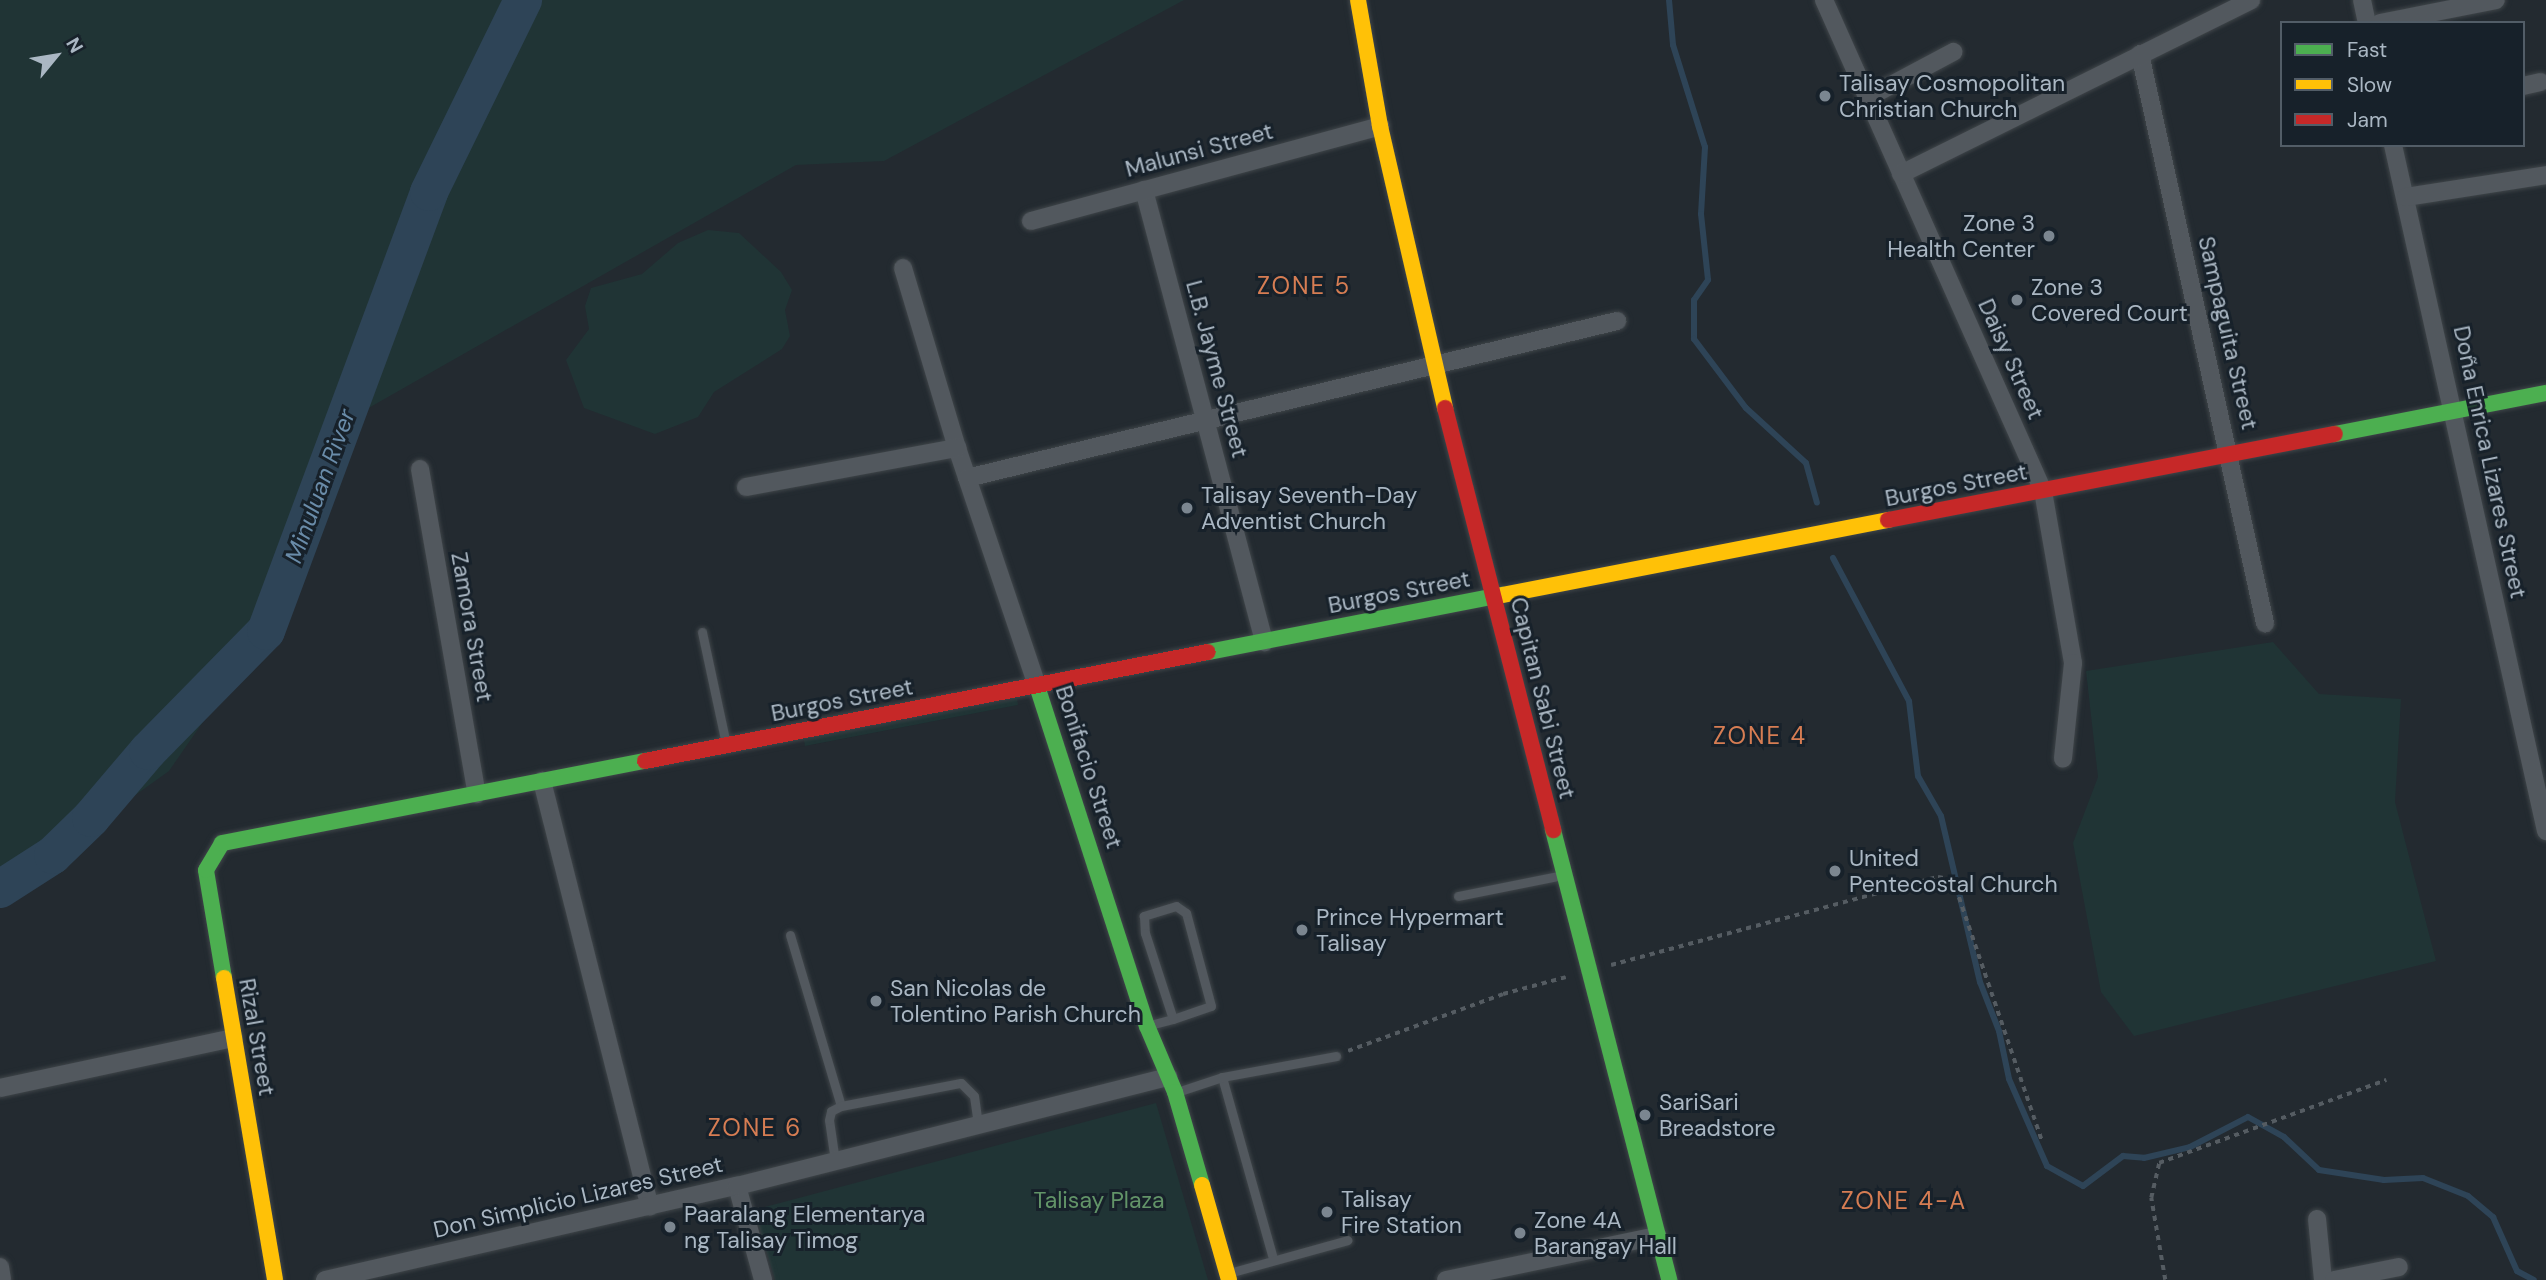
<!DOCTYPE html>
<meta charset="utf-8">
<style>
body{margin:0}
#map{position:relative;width:2546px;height:1280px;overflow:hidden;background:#232a30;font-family:"DM Sans",sans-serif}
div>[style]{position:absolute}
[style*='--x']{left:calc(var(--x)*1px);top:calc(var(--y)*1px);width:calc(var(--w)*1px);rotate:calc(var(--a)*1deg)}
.green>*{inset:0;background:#203435}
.stream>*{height:6px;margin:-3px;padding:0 3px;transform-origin:3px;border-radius:3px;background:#2e4457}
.river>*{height:38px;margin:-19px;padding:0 19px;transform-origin:19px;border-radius:19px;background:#2e4457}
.path>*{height:3.5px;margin-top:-1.75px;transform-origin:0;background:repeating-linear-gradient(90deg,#555c62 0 5px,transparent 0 10px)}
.roads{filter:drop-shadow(0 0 2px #3f4549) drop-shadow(0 0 2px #3f4549)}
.lane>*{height:9px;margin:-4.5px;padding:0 4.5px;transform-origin:4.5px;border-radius:4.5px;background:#52585e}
.street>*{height:18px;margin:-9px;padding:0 9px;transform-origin:9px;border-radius:9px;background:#52585e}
.fast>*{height:16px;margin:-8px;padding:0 8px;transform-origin:8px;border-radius:8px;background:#4caf50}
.slow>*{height:16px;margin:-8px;padding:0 8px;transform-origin:8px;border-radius:8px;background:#ffc107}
.jam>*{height:16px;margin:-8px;padding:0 8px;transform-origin:8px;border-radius:8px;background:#c62828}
.dots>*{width:19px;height:19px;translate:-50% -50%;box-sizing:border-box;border:4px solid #17212a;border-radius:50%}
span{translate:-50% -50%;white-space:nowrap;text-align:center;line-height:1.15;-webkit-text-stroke:6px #17212a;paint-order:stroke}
.poi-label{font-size:23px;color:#aab7c3}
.left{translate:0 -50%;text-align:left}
.right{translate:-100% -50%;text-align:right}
.street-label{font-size:23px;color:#aab7c3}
.park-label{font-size:23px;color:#629468}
.neighbourhood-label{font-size:24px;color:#d67d53;letter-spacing:2px}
.water-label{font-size:24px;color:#6a8ca9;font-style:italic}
.legend{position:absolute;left:2280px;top:21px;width:245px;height:126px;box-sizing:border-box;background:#17212a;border:2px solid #525d67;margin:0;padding:9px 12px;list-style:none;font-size:21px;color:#aab7c3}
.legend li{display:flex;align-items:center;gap:14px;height:35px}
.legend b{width:35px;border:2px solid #525d67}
.north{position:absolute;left:21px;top:21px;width:70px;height:70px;-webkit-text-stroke:5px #17212a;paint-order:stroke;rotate:60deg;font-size:19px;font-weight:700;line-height:28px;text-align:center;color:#aab7c3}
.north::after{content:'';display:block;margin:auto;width:24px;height:32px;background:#aab7c3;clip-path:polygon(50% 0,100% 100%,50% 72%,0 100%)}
</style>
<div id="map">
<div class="green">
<i style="clip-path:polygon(0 0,1184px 0,884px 161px,796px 165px,344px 422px,266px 631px,169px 771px,0 892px)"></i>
<i style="clip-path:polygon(708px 230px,739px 233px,781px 272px,792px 290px,785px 310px,790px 336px,782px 349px,714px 392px,698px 417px,655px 434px,584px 408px,566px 360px,589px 329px,585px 306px,591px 288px,642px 274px,678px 243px)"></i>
<i style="clip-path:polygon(2273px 642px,2319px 694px,2401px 699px,2395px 802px,2436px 961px,2134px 1036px,2101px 992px,2073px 843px,2098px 777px,2086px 671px)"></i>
<i style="clip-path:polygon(1017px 699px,1018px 705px,805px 746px,804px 740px)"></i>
<i style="clip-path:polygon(1156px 1103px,1208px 1280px,775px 1280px,754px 1210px)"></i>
</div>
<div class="stream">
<i style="--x:1669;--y:0;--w:45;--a:84.9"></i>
<i style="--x:1673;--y:45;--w:107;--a:72.6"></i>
<i style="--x:1705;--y:147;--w:67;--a:93.4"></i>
<i style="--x:1701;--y:214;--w:66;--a:83.9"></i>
<i style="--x:1708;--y:280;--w:24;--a:125"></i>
<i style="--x:1694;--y:300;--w:39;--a:90"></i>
<i style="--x:1694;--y:339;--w:86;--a:53"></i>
<i style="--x:1746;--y:408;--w:81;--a:42.5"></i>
<i style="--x:1806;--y:463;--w:41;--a:74.6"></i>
<i style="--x:1833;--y:558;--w:162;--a:62"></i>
<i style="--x:1909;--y:701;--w:76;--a:83.2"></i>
<i style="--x:1918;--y:776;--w:46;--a:60.1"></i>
<i style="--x:1941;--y:816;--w:171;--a:76.8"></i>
<i style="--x:1980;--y:982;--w:53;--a:68.8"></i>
<i style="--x:1999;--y:1031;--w:49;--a:78.2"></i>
<i style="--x:2009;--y:1079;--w:95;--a:66.4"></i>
<i style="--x:2047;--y:1166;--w:41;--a:29.1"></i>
<i style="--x:2083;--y:1186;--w:50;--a:-36.9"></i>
<i style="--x:2123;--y:1156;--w:21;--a:5"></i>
<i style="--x:2144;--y:1158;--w:47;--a:-13.4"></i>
<i style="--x:2190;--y:1147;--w:65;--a:-27.3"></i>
<i style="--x:2248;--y:1117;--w:41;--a:29.1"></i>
<i style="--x:2284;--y:1137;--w:48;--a:43.3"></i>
<i style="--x:2319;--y:1170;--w:66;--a:8.7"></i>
<i style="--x:2384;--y:1180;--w:39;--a:-3"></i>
<i style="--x:2423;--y:1178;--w:48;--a:21.8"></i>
<i style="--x:2468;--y:1196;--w:33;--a:40"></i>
<i style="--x:2493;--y:1217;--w:59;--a:66"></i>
<i style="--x:2517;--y:1271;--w:19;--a:28"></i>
</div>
<div class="river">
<i style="--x:0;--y:889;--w:63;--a:-32.7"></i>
<i style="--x:53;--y:855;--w:53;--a:-44.2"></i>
<i style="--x:91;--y:818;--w:88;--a:-49.6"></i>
<i style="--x:148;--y:751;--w:168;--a:-45.5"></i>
<i style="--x:266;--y:631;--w:468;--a:-69.6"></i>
<i style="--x:429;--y:192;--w:214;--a:-63.9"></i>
</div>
<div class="path">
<i style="--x:1611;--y:965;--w:339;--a:-15.1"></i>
<i style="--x:1938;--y:877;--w:11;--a:10"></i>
<i style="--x:1949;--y:879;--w:11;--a:52"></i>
<i style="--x:1956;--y:888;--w:266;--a:71.2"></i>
<i style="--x:1348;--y:1051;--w:165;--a:-20.2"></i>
<i style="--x:1503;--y:994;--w:65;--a:-15.1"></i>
<i style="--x:2165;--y:1280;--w:83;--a:-99.7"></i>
<i style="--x:2151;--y:1198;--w:36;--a:-77"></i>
<i style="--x:2159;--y:1163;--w:242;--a:-20.1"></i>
</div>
<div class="roads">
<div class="lane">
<i style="--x:702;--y:632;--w:115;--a:77.9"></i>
<i style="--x:1458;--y:896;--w:107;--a:-11.3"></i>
<i style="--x:790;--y:935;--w:178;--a:73.4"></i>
<i style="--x:1150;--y:1025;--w:24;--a:-15"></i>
<i style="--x:1173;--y:1019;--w:40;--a:-18.9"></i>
<i style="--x:1211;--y:1006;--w:96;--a:-105"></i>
<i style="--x:1186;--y:913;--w:12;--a:-145"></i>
<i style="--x:1176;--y:906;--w:34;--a:163"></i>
<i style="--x:1144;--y:916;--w:17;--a:87"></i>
<i style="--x:1145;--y:933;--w:90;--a:72"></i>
<i style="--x:1222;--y:1077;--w:189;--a:74.3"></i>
<i style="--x:1177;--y:1092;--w:47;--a:-18.4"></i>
<i style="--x:1222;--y:1077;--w:116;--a:-10.4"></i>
<i style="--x:835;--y:1161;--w:41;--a:-98.3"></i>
<i style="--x:829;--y:1120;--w:9;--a:-77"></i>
<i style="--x:831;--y:1111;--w:11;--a:-27"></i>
<i style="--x:841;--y:1106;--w:122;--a:-10.9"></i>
<i style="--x:961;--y:1083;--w:18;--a:45"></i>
<i style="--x:974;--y:1096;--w:29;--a:82"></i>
<i style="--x:1229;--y:1273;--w:123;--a:-15.5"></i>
</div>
<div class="street">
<i style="--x:1824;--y:0;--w:538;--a:65.96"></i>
<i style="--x:2043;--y:491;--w:175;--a:80.1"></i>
<i style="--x:2073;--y:663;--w:96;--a:96"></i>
<i style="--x:2362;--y:0;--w:24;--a:78"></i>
<i style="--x:2380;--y:23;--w:118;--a:-11.2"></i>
<i style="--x:2140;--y:54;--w:583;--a:77.61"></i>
<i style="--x:2523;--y:86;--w:18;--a:-13"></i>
<i style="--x:1867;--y:98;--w:98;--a:-28.1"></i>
<i style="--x:2393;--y:145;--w:703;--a:77.43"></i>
<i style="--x:1901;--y:174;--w:391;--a:-26.4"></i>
<i style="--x:1144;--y:190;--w:468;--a:75.1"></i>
<i style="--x:2406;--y:197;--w:142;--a:-8.9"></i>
<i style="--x:1031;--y:221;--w:362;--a:-15.2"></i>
<i style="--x:903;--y:268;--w:188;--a:73.3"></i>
<i style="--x:957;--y:448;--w:251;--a:71.4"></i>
<i style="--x:420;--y:469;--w:330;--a:80.1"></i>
<i style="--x:967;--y:478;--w:669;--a:-13.58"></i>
<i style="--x:746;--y:487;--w:215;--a:-10.5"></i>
<i style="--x:542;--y:781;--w:439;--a:75.8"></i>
<i style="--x:0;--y:1088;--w:239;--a:-12.1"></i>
<i style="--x:737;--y:1186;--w:98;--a:74.5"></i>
<i style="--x:2317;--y:1219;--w:61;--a:84.4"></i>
<i style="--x:0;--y:1267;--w:13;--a:81"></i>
<i style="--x:325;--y:1280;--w:423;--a:-12.9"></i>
<i style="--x:737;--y:1186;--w:445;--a:-14.2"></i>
<i style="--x:1446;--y:1280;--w:216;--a:-11.8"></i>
<i style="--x:2334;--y:1280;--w:66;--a:-11.3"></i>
</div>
<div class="fast">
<i style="--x:2335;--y:434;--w:215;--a:-11"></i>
<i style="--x:1208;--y:652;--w:299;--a:-11"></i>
<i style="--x:1037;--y:686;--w:357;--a:72.1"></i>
<i style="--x:1147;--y:1026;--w:72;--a:67"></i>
<i style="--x:1175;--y:1092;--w:97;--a:73.8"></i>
<i style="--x:1553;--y:830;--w:465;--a:75.5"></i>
<i style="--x:224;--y:978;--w:109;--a:-99.5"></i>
<i style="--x:206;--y:870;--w:31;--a:-59"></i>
<i style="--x:222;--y:843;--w:431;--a:-11"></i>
</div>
<div class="slow">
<i style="--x:1358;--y:0;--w:128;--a:80.1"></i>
<i style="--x:1380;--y:126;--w:289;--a:77"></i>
<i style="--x:1502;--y:595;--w:393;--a:-11"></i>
<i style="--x:224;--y:978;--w:306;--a:80.4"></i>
<i style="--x:1202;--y:1185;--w:99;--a:74.1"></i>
</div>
<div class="jam">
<i style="--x:1445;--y:408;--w:436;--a:75.6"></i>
<i style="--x:1888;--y:520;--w:455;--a:-10.9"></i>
<i style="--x:645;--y:761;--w:573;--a:-10.96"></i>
</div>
</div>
<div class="dots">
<i style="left:1825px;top:96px;background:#7b8690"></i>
<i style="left:2049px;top:236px;background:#7b8690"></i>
<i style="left:2017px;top:300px;background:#7b8690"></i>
<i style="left:1187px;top:508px;background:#7b8690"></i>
<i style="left:1835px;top:871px;background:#7b8690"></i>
<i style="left:1302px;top:930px;background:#7b8690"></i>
<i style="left:876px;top:1001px;background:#7b8690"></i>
<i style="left:1645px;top:1115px;background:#7b8690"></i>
<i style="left:1327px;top:1212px;background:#7b8690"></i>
<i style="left:670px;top:1227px;background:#7b8690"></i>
<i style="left:1520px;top:1233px;background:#7b8690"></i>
</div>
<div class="poi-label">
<span class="left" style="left:1839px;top:96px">Talisay Cosmopolitan<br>Christian Church</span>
<span class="right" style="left:2035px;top:236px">Zone 3<br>Health Center</span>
<span class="left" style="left:2031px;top:300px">Zone 3<br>Covered Court</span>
<span class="left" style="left:1201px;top:508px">Talisay Seventh-Day<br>Adventist Church</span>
<span class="left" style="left:1849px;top:871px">United<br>Pentecostal Church</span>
<span class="left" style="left:1316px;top:930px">Prince Hypermart<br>Talisay</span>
<span class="left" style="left:890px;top:1001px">San Nicolas de<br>Tolentino Parish Church</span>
<span class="left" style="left:1659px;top:1115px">SariSari<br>Breadstore</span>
<span class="left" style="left:1341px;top:1212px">Talisay<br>Fire Station</span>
<span class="left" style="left:684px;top:1227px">Paaralang Elementarya<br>ng Talisay Timog</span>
<span class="left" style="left:1534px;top:1233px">Zone 4A<br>Barangay Hall</span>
</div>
<div class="street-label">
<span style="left:1199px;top:150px;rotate:-15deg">Malunsi Street</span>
<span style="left:2228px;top:333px;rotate:77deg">Sampaguita Street</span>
<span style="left:2011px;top:359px;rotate:66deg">Daisy Street</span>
<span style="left:1217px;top:369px;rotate:75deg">L.B. Jayme Street</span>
<span style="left:2490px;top:462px;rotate:78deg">Doña Enrica Lizares Street</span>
<span style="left:1956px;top:485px;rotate:-11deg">Burgos Street</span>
<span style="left:1399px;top:592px;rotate:-11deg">Burgos Street</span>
<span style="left:472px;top:627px;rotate:80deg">Zamora Street</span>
<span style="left:1543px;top:698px;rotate:76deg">Capitan Sabi Street</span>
<span style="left:842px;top:700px;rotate:-11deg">Burgos Street</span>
<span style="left:1089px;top:767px;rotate:72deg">Bonifacio Street</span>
<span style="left:257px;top:1037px;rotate:80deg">Rizal Street</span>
<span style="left:578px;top:1197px;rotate:-13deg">Don Simplicio Lizares Street</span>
</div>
<div class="park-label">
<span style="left:1099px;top:1200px">Talisay Plaza</span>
</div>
<div class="neighbourhood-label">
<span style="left:1304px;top:286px">ZONE 5</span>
<span style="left:1760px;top:736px">ZONE 4</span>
<span style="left:755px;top:1128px">ZONE 6</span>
<span style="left:1904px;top:1201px">ZONE 4-A</span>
</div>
<div class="water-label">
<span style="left:320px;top:486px;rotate:-70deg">Minuluan River</span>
</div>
<ul class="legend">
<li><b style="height:9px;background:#4caf50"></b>Fast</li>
<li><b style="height:9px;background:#ffc107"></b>Slow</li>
<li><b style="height:9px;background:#c62828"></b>Jam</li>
</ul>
<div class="north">N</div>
</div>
